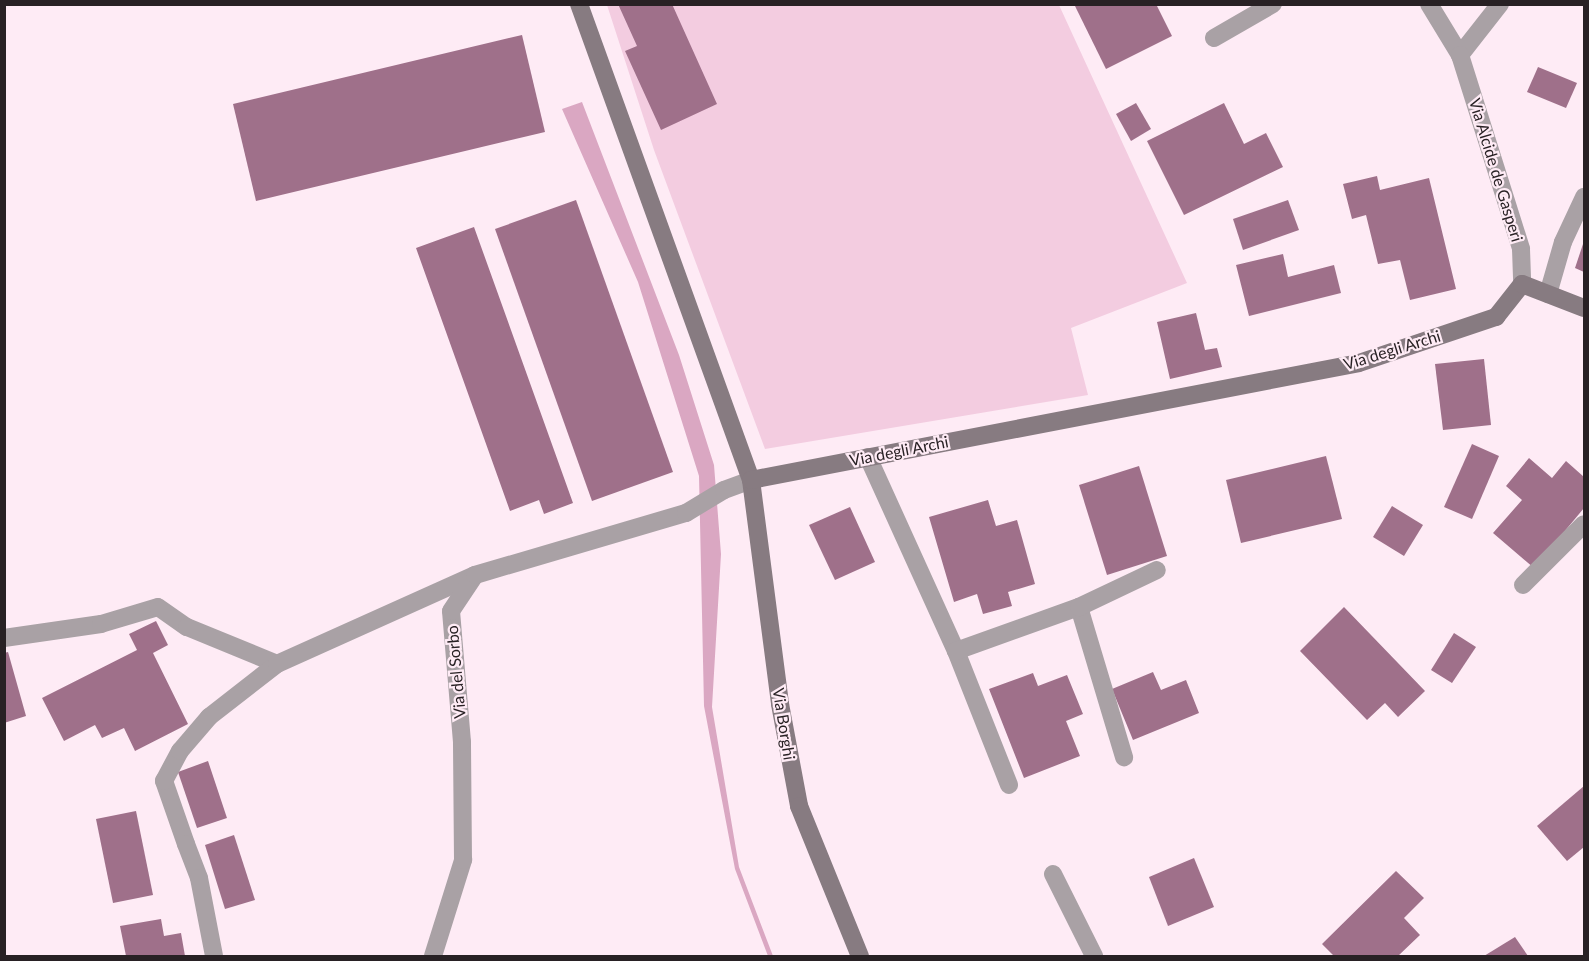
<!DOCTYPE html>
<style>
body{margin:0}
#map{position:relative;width:1589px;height:961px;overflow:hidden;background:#feebf5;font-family:Lato,sans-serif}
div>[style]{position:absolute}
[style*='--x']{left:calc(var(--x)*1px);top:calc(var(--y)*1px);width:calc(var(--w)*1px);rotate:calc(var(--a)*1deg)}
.green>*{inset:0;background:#f3cce0}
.water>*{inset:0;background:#daa7c2}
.building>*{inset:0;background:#9f708a}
.lane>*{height:18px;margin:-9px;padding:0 9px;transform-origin:9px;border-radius:9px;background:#a9a1a5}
.street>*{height:18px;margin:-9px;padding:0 9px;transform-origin:9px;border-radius:9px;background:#a9a1a5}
.secondary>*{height:18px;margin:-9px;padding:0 9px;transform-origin:9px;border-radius:9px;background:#877b81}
span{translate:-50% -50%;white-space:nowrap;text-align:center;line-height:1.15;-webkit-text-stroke:4.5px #feebf5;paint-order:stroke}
.street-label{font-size:16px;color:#282124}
.frame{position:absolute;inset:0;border:6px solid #282124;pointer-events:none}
</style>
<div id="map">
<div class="green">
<i style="clip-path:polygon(607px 5px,1059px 5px,1187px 283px,1071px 328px,1088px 395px,765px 449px,654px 150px)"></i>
</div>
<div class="water">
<i style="clip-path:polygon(582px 102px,679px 355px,714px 465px,721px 554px,712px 707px,739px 867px,773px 956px,768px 956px,735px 869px,704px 706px,699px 476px,638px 282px,562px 109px)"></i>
</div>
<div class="building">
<i style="clip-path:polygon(618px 4px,672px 4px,717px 104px,661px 130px,625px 51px,637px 46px)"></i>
<i style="clip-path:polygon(1074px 4px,1156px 4px,1172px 36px,1106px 69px)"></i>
<i style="clip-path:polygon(522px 35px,545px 132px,256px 201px,233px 104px)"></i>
<i style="clip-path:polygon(1538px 67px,1577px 83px,1566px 108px,1527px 92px)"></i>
<i style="clip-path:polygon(1136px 103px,1151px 129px,1131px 141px,1116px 114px)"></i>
<i style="clip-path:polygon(1224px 103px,1244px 144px,1266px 133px,1283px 167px,1184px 215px,1147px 141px)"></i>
<i style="clip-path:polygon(1377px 176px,1380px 190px,1429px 178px,1456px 289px,1410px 300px,1400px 260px,1378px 264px,1366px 215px,1352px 219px,1343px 184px)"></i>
<i style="clip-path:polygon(576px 200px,673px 472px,592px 501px,495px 229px)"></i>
<i style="clip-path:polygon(1288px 200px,1299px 230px,1243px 250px,1233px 219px)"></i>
<i style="clip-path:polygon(474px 227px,573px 503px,544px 514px,539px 500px,510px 511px,416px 248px)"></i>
<i style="clip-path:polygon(1584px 241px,1584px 272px,1575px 268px)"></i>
<i style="clip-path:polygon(1283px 254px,1288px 277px,1334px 265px,1341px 293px,1249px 316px,1236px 265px)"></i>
<i style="clip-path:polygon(1196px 313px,1205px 350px,1217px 348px,1222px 367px,1170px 379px,1157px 322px)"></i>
<i style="clip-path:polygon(1484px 359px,1491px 425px,1443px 430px,1435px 364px)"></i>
<i style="clip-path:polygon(1472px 444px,1499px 456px,1472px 519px,1444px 507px)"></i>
<i style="clip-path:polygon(1326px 456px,1342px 519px,1241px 543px,1226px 480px)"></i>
<i style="clip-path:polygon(1529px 458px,1552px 478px,1566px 461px,1584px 477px,1584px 508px,1534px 568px,1493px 533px,1522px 500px,1506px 486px)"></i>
<i style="clip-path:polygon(1139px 466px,1167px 556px,1107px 575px,1079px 485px)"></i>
<i style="clip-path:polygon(988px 500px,996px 526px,1017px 520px,1035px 584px,1008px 592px,1012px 606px,983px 614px,977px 594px,954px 602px,929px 517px)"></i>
<i style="clip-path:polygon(1392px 506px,1423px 525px,1404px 556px,1373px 537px)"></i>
<i style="clip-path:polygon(850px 507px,875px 562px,835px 580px,809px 525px)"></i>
<i style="clip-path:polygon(1344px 607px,1425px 691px,1398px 717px,1385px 703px,1367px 720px,1300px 651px)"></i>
<i style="clip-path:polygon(156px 621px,168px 645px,153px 653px,188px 724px,135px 751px,124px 728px,102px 738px,95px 725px,64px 741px,42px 698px,137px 650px,129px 634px)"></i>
<i style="clip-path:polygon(1454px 633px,1476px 647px,1452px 683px,1431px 670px)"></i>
<i style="clip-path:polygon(8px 652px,26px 716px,4px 723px,4px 653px)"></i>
<i style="clip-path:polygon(1153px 672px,1161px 690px,1186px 680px,1199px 713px,1133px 740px,1112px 689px)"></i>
<i style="clip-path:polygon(1033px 673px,1038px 686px,1067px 675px,1083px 714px,1066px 721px,1080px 756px,1024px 778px,989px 689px)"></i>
<i style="clip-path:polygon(208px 761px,227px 818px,197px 828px,178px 772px)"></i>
<i style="clip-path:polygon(1584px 786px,1584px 847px,1567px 861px,1537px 826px)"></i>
<i style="clip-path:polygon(136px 811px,153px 895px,113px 903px,96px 819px)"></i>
<i style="clip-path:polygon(234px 835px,255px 900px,225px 909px,205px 845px)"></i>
<i style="clip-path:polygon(1194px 858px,1214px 907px,1168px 926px,1149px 877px)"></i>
<i style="clip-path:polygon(1396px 871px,1424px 898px,1404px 918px,1420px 935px,1398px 956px,1334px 956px,1322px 944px)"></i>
<i style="clip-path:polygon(161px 919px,164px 936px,181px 933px,185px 956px,126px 956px,120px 926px)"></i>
<i style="clip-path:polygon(1515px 937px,1528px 956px,1484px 956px)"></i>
</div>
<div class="lane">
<i style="--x:1214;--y:38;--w:68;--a:-30"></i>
<i style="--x:1548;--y:294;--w:54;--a:-73.9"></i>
<i style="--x:1563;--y:242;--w:50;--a:-65"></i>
<i style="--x:868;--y:457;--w:213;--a:65.6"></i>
<i style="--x:956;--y:651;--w:144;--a:68.4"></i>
<i style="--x:1523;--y:585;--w:86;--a:-45"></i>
<i style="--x:1079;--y:607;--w:157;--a:73.3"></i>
<i style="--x:4;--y:638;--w:98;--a:-8.2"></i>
<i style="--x:101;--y:624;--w:59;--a:-16.6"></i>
<i style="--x:158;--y:607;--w:35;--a:35"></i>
<i style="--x:187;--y:627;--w:97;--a:22.3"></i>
<i style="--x:956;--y:651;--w:131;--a:-19.7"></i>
<i style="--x:1079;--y:607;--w:86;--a:-25.4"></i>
<i style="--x:186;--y:844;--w:67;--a:-109.2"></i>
<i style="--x:164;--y:781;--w:34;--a:-62"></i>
<i style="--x:180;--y:751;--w:45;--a:-49.5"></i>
<i style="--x:209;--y:717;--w:86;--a:-37.9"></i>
<i style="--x:277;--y:664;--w:217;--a:-24.2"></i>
<i style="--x:1053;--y:874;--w:92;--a:63.4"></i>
</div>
<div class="street">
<i style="--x:1429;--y:4;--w:60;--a:58.7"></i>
<i style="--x:1500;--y:4;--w:65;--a:128.1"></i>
<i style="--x:1460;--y:55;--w:203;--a:72.5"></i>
<i style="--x:1521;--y:249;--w:35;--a:88"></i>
<i style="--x:186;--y:844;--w:36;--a:69"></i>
<i style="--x:199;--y:878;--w:79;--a:79.1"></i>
<i style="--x:433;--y:956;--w:101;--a:-72.6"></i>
<i style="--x:463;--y:860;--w:118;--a:-90.5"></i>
<i style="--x:462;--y:742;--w:131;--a:-94.8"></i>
<i style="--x:451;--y:611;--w:43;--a:-56.3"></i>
<i style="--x:475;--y:575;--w:220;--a:-16.4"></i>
<i style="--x:686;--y:513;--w:44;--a:-31.2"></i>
<i style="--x:724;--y:490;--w:29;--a:-20"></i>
</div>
<div class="secondary">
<i style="--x:579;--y:4;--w:506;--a:70.13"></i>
<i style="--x:751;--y:480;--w:226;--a:82.6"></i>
<i style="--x:780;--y:704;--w:104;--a:79.4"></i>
<i style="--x:799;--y:806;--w:162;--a:67.9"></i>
<i style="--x:751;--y:480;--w:619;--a:-10.89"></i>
<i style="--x:1359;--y:363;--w:145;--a:-18.6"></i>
<i style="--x:1496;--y:317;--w:42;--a:-51.8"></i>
<i style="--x:1522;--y:284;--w:66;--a:21.2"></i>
</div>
<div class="street-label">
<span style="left:1496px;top:170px;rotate:73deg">Via Alcide de Gasperi</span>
<span style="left:1392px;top:350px;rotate:-17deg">Via degli Archi</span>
<span style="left:899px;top:451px;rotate:-11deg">Via degli Archi</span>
<span style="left:456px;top:672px;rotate:-95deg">Via del Sorbo</span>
<span style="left:784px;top:724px;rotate:81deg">Via Borghi</span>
</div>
<div class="frame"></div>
</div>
